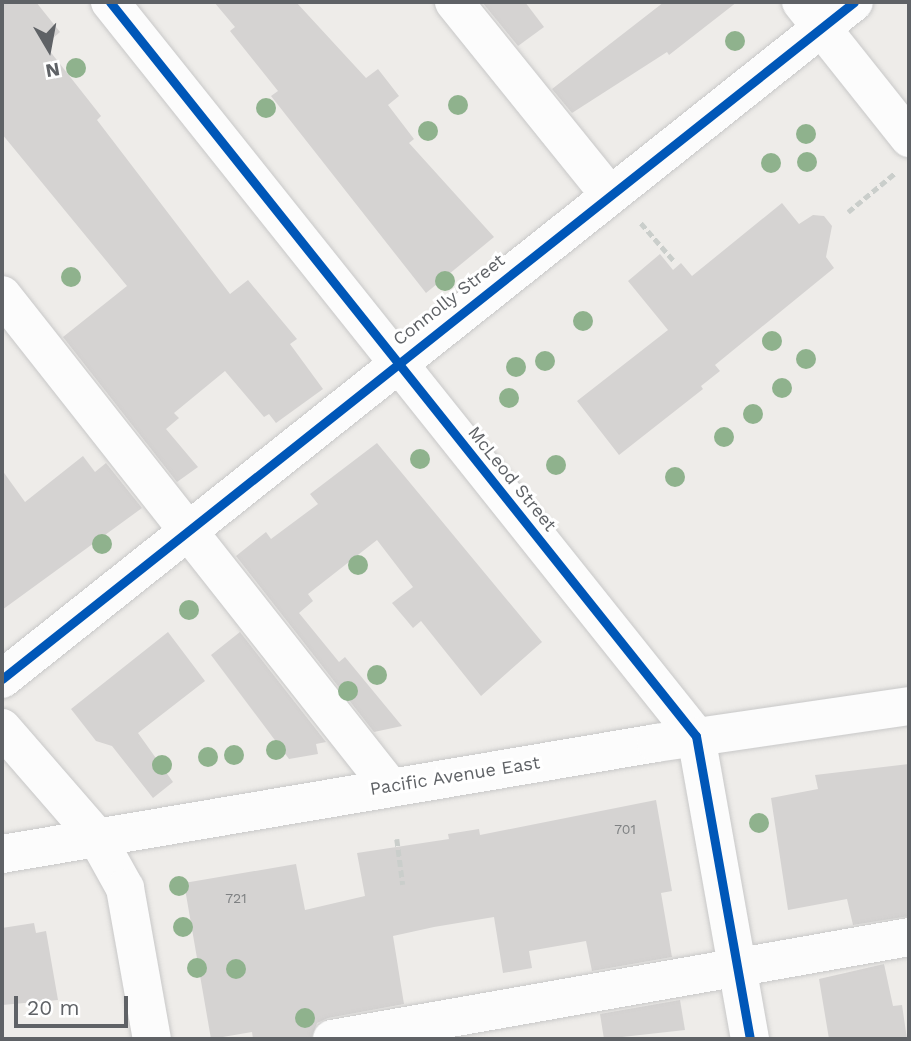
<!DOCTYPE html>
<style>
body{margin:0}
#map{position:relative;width:911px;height:1041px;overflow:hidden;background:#eeece9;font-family:"Work Sans",sans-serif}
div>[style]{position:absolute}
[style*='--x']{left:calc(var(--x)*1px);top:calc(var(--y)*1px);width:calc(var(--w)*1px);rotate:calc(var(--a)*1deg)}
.building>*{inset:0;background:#d5d3d2}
.path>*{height:4.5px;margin-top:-2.25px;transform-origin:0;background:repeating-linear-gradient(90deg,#cacecb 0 7px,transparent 0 10.5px)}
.roads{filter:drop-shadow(0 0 2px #c8c8c8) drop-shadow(0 0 2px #c8c8c8)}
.minor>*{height:38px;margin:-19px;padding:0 19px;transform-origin:19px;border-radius:19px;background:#fcfcfc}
.cycleway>*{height:9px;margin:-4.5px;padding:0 4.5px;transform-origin:4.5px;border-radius:4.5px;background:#0057b8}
.trees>*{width:20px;height:20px;margin:-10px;border-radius:50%;background:#8fb28d}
span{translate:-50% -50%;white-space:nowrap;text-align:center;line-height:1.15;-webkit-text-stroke:6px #fff;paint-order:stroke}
.number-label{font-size:14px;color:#7e8082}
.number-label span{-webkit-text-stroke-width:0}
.street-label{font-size:18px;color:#5f6266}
.frame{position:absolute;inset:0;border:4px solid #5f6266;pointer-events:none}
.north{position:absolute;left:14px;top:14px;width:70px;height:70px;-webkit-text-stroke:5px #fff;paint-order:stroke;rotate:170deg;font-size:19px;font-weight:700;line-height:28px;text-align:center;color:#5f6266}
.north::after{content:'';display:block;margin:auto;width:24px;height:32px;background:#5f6266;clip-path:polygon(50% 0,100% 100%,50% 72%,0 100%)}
.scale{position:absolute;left:14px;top:996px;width:114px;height:32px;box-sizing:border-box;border:4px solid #5f6266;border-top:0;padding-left:9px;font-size:21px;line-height:24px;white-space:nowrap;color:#5f6266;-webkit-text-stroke:5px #fff;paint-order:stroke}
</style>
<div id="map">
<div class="building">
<i style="clip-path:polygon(2px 2px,36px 2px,60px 32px,45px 45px,101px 116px,97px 120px,230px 294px,248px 280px,297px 339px,290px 344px,323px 389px,276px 423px,269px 414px,264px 417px,225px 371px,174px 413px,179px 418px,166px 429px,198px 467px,177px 482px,63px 337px,127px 286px,2px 134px)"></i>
<i style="clip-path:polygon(214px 2px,296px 2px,366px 78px,378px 69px,399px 96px,388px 105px,414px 139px,409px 143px,494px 237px,426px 293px,271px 96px,278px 91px,230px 31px,235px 27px)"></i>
<i style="clip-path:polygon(482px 2px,525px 2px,544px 27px,518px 46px)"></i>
<i style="clip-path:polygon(664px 2px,737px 2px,669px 55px,667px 52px,572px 113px,552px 89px)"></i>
<i style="clip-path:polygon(782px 203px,799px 224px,813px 215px,824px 216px,832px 226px,826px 257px,834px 268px,715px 365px,720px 371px,701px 386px,703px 389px,619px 455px,577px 401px,668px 330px,628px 281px,660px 254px,673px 270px,681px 263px,692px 276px)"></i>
<i style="clip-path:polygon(377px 443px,542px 642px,481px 696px,421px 621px,413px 628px,392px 603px,413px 587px,377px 540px,308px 594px,313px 601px,299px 613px,339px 662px,345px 657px,402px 726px,374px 732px,236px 556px,266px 532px,271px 539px,318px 504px,310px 494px)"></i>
<i style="clip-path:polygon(83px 456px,95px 472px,106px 463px,142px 508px,2px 610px,2px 470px,25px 502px)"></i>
<i style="clip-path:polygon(168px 632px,205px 681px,138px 733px,173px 782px,153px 798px,112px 746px,96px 741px,71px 709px)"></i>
<i style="clip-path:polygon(240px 632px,326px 742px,316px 744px,318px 754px,289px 759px,211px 655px)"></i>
<i style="clip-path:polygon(909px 764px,909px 916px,853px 925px,847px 899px,788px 910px,771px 798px,818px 789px,815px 775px)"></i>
<i style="clip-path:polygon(656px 800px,672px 891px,661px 893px,672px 957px,592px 971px,586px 941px,529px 951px,532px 968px,503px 973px,494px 917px,434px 927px,393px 936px,404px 1004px,328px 1018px,317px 1023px,311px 1039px,253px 1039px,252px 1032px,211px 1039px,184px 883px,296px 864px,305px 910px,365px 896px,357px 853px,449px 839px,448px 834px,479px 829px,480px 835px)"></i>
<i style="clip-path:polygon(34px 923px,36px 933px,46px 931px,58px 1000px,2px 1005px,2px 928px)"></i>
<i style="clip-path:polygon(884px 964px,893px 1006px,902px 1005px,907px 1039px,829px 1039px,819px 979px)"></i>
<i style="clip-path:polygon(680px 1000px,685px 1030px,604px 1039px,600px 1014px)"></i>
</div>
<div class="path">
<i style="--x:848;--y:212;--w:61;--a:-39.7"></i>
<i style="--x:641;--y:223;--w:50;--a:49"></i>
<i style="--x:397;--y:839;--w:46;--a:82.6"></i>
</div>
<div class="roads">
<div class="minor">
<i style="--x:110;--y:2;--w:939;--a:51.4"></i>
<i style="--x:696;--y:736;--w:308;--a:79.9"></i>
<i style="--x:454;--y:2;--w:247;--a:51.1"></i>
<i style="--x:801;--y:2;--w:174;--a:51.5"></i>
<i style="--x:2;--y:295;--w:627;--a:51.74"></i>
<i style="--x:2;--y:679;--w:1088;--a:-38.47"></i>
<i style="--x:2;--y:728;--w:143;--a:49"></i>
<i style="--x:96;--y:836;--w:60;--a:60.9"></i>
<i style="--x:125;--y:888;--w:153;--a:79.9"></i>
<i style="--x:2;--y:854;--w:663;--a:-9.63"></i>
<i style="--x:656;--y:743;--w:256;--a:-8.3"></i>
<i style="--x:332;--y:1039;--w:586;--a:-10.02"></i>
</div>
</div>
<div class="cycleway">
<i style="--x:110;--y:2;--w:939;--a:51.4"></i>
<i style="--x:696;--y:736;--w:308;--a:79.9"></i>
<i style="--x:2;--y:679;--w:1088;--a:-38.47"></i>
</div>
<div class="trees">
<i style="left:735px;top:41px"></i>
<i style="left:76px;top:68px"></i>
<i style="left:458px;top:105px"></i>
<i style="left:266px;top:108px"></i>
<i style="left:428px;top:131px"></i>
<i style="left:806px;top:134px"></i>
<i style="left:807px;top:162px"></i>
<i style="left:771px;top:163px"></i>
<i style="left:71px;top:277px"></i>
<i style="left:445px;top:281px"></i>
<i style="left:583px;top:321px"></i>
<i style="left:772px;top:341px"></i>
<i style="left:806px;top:359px"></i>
<i style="left:545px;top:361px"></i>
<i style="left:516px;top:367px"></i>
<i style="left:782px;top:388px"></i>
<i style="left:509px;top:398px"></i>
<i style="left:753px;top:414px"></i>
<i style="left:724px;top:437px"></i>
<i style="left:420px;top:459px"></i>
<i style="left:556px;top:465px"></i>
<i style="left:675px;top:477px"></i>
<i style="left:102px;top:544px"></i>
<i style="left:358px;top:565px"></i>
<i style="left:189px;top:610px"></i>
<i style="left:377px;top:675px"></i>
<i style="left:348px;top:691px"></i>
<i style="left:276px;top:750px"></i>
<i style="left:234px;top:755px"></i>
<i style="left:208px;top:757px"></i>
<i style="left:162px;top:765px"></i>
<i style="left:759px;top:823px"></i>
<i style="left:179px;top:886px"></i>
<i style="left:183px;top:927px"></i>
<i style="left:197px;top:968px"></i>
<i style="left:236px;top:969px"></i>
<i style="left:305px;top:1018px"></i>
</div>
<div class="number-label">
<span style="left:625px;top:829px">701</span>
<span style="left:236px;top:898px">721</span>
</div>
<div class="street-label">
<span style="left:449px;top:300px;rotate:-38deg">Connolly Street</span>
<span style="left:512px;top:479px;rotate:51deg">McLeod Street</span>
<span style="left:455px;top:776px;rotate:-9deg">Pacific Avenue East</span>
</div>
<div class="frame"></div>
<div class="north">N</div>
<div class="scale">20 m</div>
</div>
